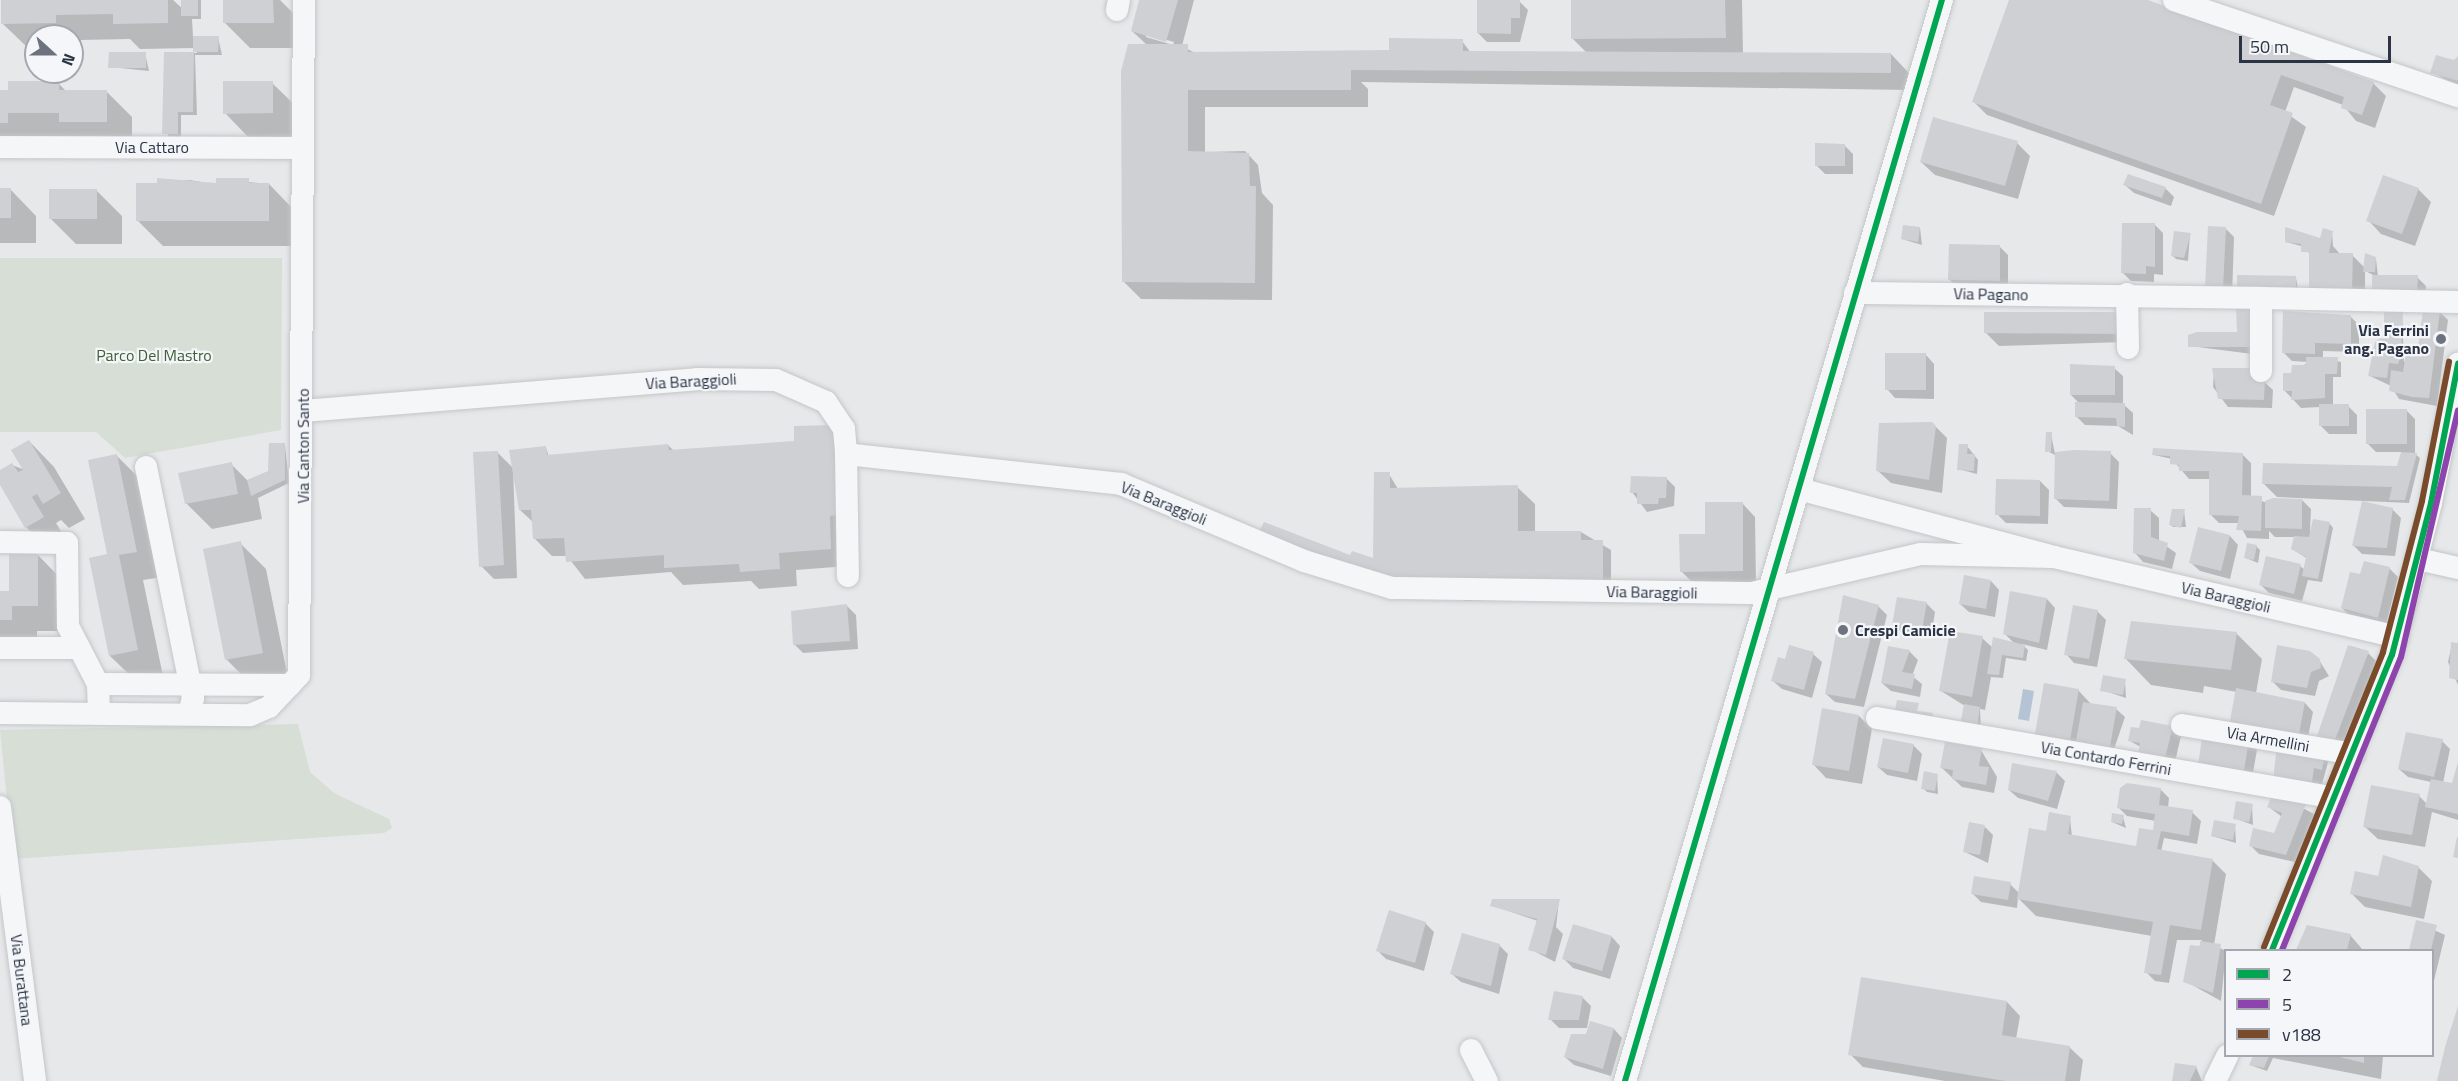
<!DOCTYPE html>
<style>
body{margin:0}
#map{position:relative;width:2458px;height:1081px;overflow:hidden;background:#e6e8ea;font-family:"Titillium Web",sans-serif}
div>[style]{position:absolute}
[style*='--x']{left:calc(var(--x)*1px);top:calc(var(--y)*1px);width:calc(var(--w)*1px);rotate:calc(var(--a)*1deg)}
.green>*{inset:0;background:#d6ded6}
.water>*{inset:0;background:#b4c4d5}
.shadow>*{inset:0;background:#0003}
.building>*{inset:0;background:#ced0d3}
.roads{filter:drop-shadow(0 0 2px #c4c6c8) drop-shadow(0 0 2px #c4c6c8)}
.street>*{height:22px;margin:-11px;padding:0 11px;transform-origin:11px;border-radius:11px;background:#f5f6f7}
.bus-1>*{height:6px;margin:-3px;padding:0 3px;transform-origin:3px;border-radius:3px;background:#00a651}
.bus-2>*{height:6px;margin:-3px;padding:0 3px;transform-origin:3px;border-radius:3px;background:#8e44ad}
.bus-3>*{height:6px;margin:-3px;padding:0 3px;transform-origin:3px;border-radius:3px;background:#7a4b2a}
.dots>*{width:16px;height:16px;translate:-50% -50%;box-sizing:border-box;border:3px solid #f4f6f9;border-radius:50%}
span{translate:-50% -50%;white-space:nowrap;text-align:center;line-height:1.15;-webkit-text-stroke:4.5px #f4f6f9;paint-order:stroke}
.street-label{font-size:16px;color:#2b3445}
.poi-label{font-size:16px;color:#2b3445;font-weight:700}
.right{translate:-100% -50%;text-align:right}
.left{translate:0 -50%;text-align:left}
.park-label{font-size:16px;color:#3f6138}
.legend{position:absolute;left:2224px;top:949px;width:210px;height:108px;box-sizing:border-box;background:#f4f6f9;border:2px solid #a4a8b1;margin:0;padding:8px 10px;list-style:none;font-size:18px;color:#2b3445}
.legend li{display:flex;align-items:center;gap:12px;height:30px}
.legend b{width:30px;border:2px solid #a4a8b1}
.north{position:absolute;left:24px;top:24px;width:60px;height:60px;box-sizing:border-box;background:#f4f6f9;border:2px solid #a4a8b1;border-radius:50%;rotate:111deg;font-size:16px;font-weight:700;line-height:24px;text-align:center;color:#2b3445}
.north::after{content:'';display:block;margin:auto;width:21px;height:27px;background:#6c737f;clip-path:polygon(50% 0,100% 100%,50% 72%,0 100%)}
.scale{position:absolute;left:2239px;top:36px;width:152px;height:27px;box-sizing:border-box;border:3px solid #2b3445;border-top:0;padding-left:8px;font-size:18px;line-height:21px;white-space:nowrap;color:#2b3445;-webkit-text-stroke:4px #f4f6f9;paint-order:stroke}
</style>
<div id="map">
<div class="green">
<i style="clip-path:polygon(0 258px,282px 258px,281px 430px,125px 458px,96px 432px,0 432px)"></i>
<i style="clip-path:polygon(298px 724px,310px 772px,334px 793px,389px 819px,392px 828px,384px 833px,13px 859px,0 730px)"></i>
</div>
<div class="water">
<i style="clip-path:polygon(2023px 689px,2034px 691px,2029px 721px,2018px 719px)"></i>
</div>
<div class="shadow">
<i style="clip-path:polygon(2px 0,173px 0,183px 9px,183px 0,201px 0,201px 19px,192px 19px,193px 37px,218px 37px,222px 55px,195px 55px,197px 115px,181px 115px,181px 137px,168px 137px,165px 53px,197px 53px,195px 48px,140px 49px,130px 39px,81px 40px,81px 48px,72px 49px,72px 36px,36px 36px,36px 49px,29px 49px,3px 24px)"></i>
<i style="clip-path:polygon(225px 0,280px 0,298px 18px,299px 48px,250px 48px,225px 23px)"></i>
<i style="clip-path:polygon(evenodd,1141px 0,1194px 0,1182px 46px,1195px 53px,1393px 52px,1462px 41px,1471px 53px,1587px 53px,1573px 39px,1573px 0,1742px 0,1743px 54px,1891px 54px,1908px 72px,1908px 90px,1361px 82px,1368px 89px,1368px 107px,1205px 107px,1205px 152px,1245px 151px,1258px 165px,1262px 193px,1273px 205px,1272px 300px,1141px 299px,1123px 281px,1147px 45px,1132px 31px,1141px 0,1146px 34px,1174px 42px,1173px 45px,1146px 37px,1146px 34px)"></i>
<i style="clip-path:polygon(1478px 0,1519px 1px,1528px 10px,1520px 42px,1487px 42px,1478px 33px)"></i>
<i style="clip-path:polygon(2010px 0,2142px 0,2373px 83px,2386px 96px,2375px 128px,2356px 121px,2343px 105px,2294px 87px,2285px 112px,2306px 127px,2274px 216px,1987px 115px,1974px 102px)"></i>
<i style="clip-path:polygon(145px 53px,149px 71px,110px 67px)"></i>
<i style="clip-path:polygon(2458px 57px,2458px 86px,2432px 72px,2454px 63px)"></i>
<i style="clip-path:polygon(58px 83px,67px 92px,107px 92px,132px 117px,132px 147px,0 147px,0 92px)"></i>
<i style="clip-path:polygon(272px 83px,298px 108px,298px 138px,250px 139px,225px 113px)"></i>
<i style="clip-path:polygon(2017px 143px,2030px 156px,2018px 199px,1935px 175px,1921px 162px)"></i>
<i style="clip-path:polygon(1844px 145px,1853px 154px,1853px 174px,1825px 174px,1816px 165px)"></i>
<i style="clip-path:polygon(217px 179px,269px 184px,294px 210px,294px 246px,163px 246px,138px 221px,138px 185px,190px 180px,217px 185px)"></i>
<i style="clip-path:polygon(2125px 185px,2165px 188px,2174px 197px,2171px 206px,2134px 193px)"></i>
<i style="clip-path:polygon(2418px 189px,2431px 202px,2415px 246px,2381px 234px,2368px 220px)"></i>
<i style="clip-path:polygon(0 190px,11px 190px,36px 216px,36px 243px,0 243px)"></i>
<i style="clip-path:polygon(96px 190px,122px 216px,122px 244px,76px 244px,50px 218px)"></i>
<i style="clip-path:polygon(2155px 225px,2163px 233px,2163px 275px,2154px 274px,2154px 282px,2131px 281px,2123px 273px)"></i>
<i style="clip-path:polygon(1920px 228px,1922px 245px,1902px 239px)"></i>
<i style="clip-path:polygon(2226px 229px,2234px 237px,2232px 297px,2215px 296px)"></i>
<i style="clip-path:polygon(2332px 232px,2333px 246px,2341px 255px,2352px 255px,2365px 268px,2376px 259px,2378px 276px,2417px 277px,2426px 286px,2425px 300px,2365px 271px,2365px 303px,2301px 246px,2286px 242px,2321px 240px)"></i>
<i style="clip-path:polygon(2190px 234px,2188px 261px,2176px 259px,2172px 255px)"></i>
<i style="clip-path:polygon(2000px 247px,2008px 255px,2008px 289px,1958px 288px,1949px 279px)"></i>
<i style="clip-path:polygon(2296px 278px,2299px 294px,2280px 293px)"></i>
<i style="clip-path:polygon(2402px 312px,2404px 362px,2419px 350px,2440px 312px,2448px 320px,2437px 406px,2399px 399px,2391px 386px,2370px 376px)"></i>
<i style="clip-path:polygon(2115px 314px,2124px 322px,2124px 342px,1999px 346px,1985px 332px)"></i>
<i style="clip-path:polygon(2350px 316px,2359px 325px,2359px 352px,2323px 351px,2323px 358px,2341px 362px,2341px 377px,2333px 377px,2333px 406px,2348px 406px,2357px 415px,2357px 434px,2329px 434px,2320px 425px,2320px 407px,2301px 408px,2284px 390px,2291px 375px,2308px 362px,2292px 361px,2284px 353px)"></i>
<i style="clip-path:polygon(2238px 334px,2260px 355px,2190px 346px)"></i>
<i style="clip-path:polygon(1926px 355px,1934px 364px,1934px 399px,1895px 398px,1887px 389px)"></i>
<i style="clip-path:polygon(2114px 368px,2123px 376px,2123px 404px,2133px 413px,2133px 435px,2118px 426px,2085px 425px,2077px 417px,2080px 404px,2071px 395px)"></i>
<i style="clip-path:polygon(2251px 369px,2273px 390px,2272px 408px,2228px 407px,2213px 387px,2214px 370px)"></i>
<i style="clip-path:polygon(2406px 410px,2415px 419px,2415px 454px,2420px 458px,2409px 503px,2277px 497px,2264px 484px,2398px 468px,2402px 452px,2376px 452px,2368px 444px)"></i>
<i style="clip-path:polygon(1934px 425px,1947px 438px,1942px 493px,1891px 483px,1877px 470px)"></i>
<i style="clip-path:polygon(834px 426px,848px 566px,796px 570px,797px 586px,759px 589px,751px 581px,683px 585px,671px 572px,585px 579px,567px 556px,552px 556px,534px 538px,534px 523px,520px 510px,546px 448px,550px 460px,668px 445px,674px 451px,796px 443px)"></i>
<i style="clip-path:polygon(2051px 434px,2055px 454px,2110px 453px,2119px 462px,2117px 509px,2064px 507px,2056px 499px,2057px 456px,2047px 451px)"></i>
<i style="clip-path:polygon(29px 441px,54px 467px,85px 519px,69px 528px,61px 520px,56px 523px,68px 543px,52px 553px,26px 527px,0 483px,0 472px,12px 465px,25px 470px)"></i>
<i style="clip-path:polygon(285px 445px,289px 483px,258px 498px,262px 519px,212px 529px,186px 503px,231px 464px,248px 481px,269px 472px)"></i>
<i style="clip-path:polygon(1967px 446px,1978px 460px,1977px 474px,1958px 469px)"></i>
<i style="clip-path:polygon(498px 453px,513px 468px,517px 578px,494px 579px,481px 566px)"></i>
<i style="clip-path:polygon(2242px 454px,2251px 463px,2251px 497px,2267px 503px,2302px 500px,2311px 509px,2310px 532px,2330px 524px,2333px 528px,2322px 582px,2308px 580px,2302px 601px,2269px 593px,2260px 584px,2300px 566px,2305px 570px,2308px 559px,2292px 549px,2295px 537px,2275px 537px,2269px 531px,2269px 539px,2247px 538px,2239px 523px,2219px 523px,2210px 514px,2211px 479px,2189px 479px,2172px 459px,2154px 455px)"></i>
<i style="clip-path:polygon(117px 456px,143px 482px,162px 577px,143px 580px,163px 676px,136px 681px,110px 656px,109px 556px)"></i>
<i style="clip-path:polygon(1389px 474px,1398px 489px,1517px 487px,1535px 504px,1535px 533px,1581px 532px,1611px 550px,1611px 589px,1598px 599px,1464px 601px,1448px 585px,1349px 557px,1375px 562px)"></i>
<i style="clip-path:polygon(1666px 478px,1675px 487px,1674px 506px,1647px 512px,1632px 492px)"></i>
<i style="clip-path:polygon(2040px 481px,2049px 490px,2048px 524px,2006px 523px,1997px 514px)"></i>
<i style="clip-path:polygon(1742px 503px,1755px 517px,1756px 584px,1694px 584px,1681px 571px,1707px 535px)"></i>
<i style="clip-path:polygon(2392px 509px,2401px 518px,2395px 556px,2362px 554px,2354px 546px)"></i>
<i style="clip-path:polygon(2150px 510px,2159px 518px,2159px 541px,2176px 553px,2172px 569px,2143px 562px,2135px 553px)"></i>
<i style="clip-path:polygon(2184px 511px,2186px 527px,2173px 527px,2171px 525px)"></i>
<i style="clip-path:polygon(2230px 536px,2238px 545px,2230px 579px,2200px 571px,2191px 563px)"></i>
<i style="clip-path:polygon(240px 543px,266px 569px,288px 678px,252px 685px,227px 660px)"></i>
<i style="clip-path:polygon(2256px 546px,2260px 550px,2258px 563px,2246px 558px)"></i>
<i style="clip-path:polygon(38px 555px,63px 581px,63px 631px,37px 631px,37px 645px,0 645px,0 592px,11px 592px)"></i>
<i style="clip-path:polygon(2389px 568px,2398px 577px,2386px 625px,2351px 617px,2342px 608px,2361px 576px)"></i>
<i style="clip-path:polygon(1991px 581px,1999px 590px,1995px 617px,1969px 612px,1960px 604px)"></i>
<i style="clip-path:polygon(2047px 599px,2055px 608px,2047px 650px,2022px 644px,2028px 650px,2026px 661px,2006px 658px,2003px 678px,1991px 677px,1985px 710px,1980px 709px,1981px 731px,1965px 706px,1941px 691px,1982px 638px,1993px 648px,2015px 644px,2004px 633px)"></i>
<i style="clip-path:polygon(1926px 603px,1935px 612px,1931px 638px,1902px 633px,1893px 625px)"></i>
<i style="clip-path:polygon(847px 606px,856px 615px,858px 649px,803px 653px,794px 644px)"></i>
<i style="clip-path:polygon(1878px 606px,1887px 615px,1864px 707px,1835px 702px,1826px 694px)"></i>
<i style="clip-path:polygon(2097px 611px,2106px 620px,2097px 667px,2074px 663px,2066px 654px)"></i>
<i style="clip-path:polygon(2237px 634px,2262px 659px,2256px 693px,2305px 703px,2313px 712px,2306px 747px,2237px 692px,2204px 686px,2203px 693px,2151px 685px,2126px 659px)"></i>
<i style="clip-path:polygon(2452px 644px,2458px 645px,2458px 685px,2448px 662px)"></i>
<i style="clip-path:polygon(1909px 651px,1918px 660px,1912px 676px,1922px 684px,1920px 697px,1891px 691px,1882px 683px)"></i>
<i style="clip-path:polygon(2368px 653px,2376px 661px,2342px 753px,2326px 750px)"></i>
<i style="clip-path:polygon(1813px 654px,1822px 662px,1812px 698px,1782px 689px,1773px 681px,1786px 661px)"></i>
<i style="clip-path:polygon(2319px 660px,2329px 676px,2319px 681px,2315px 696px,2281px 690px,2272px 681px)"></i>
<i style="clip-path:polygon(2125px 681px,2126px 698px,2102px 690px)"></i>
<i style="clip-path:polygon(2078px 690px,2091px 704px,2116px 709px,2125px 717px,2112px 755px,2049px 752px)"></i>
<i style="clip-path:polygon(1859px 716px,1872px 729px,1862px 784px,1826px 778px,1813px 764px)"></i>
<i style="clip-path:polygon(2173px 728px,2181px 736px,2174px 766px,2130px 741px,2140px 730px)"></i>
<i style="clip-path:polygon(2442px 741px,2450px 749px,2443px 783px,2457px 786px,2458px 764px,2458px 820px,2432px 812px,2425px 847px,2378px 839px,2364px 826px,2419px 796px,2427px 804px,2431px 782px,2408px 777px,2399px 769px)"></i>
<i style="clip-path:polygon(2248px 742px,2257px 750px,2251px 784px,2208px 773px)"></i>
<i style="clip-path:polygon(1913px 745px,1922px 754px,1917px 781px,1887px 775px,1878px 767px)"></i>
<i style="clip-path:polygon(2279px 747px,2329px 759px,2319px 795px)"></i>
<i style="clip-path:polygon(1981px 750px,1997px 777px,1994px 793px,1962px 787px,1942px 768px)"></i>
<i style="clip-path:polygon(2013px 765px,2057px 773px,2065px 781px,2057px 809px,2018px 798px,2009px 790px)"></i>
<i style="clip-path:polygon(1937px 775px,1938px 794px,1927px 792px,1923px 788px)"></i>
<i style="clip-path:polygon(2161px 790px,2169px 798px,2168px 808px,2192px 812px,2201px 821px,2197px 844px,2164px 838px,2161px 852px,2213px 861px,2226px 874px,2214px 945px,2226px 951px,2221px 1001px,2185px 981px,2202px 940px,2177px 940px,2169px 983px,2155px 981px,2146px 972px,2152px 936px,2036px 916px,2018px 898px,2017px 908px,1981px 902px,1973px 894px,2010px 884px,2019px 893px,2051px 833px,2070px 818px,2072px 837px,2141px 848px,2157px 832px,2156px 821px,2127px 816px,2118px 807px)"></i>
<i style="clip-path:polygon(2275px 793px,2314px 814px,2295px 862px,2259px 854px,2250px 845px,2275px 835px,2282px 817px,2269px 807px)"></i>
<i style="clip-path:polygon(2252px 805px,2253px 825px,2234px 818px)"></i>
<i style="clip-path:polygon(2123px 817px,2126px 828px,2112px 822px)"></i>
<i style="clip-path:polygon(2235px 825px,2236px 843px,2212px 836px)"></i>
<i style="clip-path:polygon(1985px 827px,1993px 835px,1988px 863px,1965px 852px)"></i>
<i style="clip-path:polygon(2384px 857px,2419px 868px,2432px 881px,2424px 919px,2365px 907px,2352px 894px,2379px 877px)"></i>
<i style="clip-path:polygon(1559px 900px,1556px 927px,1563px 934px,1555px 962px,1530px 949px,1538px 921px,1491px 905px)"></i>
<i style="clip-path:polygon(2417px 922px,2445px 935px,2432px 989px,2432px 950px,2411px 950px)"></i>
<i style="clip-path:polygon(1425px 923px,1434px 932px,1424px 971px,1386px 959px,1378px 951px)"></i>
<i style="clip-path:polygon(1574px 926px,1612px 937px,1620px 946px,1610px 979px,1573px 968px,1564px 959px)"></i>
<i style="clip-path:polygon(2308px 927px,2350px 935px,2363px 950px,2298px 950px)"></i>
<i style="clip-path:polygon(1499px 945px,1508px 954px,1499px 994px,1461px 982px,1452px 974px)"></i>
<i style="clip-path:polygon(1582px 997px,1591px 1006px,1587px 1028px,1559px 1028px,1550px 1019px)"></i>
<i style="clip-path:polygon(2007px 1002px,2020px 1016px,2016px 1039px,2069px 1047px,2083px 1060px,2080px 1081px,1945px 1081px,1863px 1067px,1850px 1054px)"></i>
<i style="clip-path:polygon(1614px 1029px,1622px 1038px,1611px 1076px,1574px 1065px,1565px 1057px,1587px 1036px)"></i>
<i style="clip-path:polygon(2254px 1056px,2383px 1056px,2381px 1079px,2273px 1058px,2267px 1071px,2250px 1065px)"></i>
<i style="clip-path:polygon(2196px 1067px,2202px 1081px,2174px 1081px)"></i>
</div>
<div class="building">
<i style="clip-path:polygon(1px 0,168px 0,168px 23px,113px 24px,113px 14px,56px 15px,56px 23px,1px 24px)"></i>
<i style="clip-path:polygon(181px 0,198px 0,198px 16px,181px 16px)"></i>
<i style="clip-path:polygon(223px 0,273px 0,274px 23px,223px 23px)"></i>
<i style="clip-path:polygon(1139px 0,1178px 0,1166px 42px,1131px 31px)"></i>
<i style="clip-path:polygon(1477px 0,1520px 0,1520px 18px,1511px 18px,1511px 34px,1477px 33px)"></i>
<i style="clip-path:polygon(1571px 0,1725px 0,1726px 38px,1571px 39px)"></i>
<i style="clip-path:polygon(2009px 0,2148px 0,2374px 82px,2362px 115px,2341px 108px,2344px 97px,2281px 75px,2270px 105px,2293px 113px,2261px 204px,1972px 102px)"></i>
<i style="clip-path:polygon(193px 36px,219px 36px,218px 52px,193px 52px)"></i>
<i style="clip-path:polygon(1389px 38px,1463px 39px,1463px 51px,1891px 53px,1891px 73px,1351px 70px,1351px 90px,1188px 90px,1188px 151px,1249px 153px,1250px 186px,1256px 186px,1255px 283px,1122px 282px,1121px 71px,1128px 44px,1188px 44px,1188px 52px,1389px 50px)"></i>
<i style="clip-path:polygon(109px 52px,146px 52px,146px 68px,108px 68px)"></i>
<i style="clip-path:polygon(164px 52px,194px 52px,193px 112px,178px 112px,178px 134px,162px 134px)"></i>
<i style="clip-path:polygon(2436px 55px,2454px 60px,2458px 56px,2458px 81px,2430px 73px)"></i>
<i style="clip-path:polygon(8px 81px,59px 81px,59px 90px,107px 90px,107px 122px,59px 122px,59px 113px,8px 113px,8px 123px,0 123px,0 90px,8px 90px)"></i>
<i style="clip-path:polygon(223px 81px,273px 81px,273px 113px,223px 114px)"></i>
<i style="clip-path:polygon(1933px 117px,2018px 141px,2005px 186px,1920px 162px)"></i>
<i style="clip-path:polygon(1815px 143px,1845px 144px,1845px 166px,1815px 166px)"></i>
<i style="clip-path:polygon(2128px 174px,2166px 187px,2162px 198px,2123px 185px)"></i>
<i style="clip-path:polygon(2383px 175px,2419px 188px,2402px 234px,2366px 221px)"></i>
<i style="clip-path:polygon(157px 178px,216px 183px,216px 178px,249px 178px,249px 183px,269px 183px,269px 221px,136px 221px,136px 183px,157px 183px)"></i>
<i style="clip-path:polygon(0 188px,11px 188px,11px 218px,0 218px)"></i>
<i style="clip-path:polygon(49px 189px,97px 189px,97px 219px,49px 219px)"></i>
<i style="clip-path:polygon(2122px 223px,2155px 223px,2155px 267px,2146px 266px,2146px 274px,2121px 273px)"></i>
<i style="clip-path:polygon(1903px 225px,1920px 227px,1918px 242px,1901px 239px)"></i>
<i style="clip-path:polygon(2208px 226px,2226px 227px,2223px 289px,2205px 288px)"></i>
<i style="clip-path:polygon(2285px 227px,2320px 238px,2323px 228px,2333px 231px,2329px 253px,2353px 253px,2352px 290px,2309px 290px,2309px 252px,2301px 252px,2301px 244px,2285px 242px)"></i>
<i style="clip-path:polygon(2174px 231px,2191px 233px,2184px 258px,2171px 256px)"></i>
<i style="clip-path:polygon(1949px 244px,2000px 245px,2000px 281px,1948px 280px)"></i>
<i style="clip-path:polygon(2365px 253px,2376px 257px,2375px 272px,2363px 272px)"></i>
<i style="clip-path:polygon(2237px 275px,2296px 276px,2296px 290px,2237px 289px)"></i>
<i style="clip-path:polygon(2372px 275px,2418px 275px,2417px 292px,2372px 291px)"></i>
<i style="clip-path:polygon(2236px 307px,2252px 307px,2251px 347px,2188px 347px,2188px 335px,2197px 332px,2237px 332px)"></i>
<i style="clip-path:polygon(2384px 310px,2403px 310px,2401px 355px,2398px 364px,2389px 363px,2387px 378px,2368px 376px,2375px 342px,2384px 335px)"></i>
<i style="clip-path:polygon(2423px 310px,2440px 310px,2433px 367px,2429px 398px,2412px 397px,2389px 391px,2391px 370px,2403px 372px,2407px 347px,2418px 348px)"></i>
<i style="clip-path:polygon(2283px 311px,2351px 315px,2351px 344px,2315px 343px,2315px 354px,2282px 353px)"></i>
<i style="clip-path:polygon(1984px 312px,2116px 312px,2116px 334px,1984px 333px)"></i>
<i style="clip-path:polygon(1885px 353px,1926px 353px,1926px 390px,1885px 390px)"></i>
<i style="clip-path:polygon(2306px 357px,2338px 357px,2337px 374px,2325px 374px,2325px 398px,2291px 400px,2292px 391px,2283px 391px,2283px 373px,2291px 373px,2292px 365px,2306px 365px)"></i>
<i style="clip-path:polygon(2070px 364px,2115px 366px,2115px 395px,2070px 395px)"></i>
<i style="clip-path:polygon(2212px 368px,2252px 368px,2251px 379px,2265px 379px,2264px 400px,2218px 399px)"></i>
<i style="clip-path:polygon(2075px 402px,2125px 403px,2125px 427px,2117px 426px,2116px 418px,2075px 417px)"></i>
<i style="clip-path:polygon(2319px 404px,2349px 404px,2349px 426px,2319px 426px)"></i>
<i style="clip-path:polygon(2366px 409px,2407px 409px,2407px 444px,2366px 444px)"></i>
<i style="clip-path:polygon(1932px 422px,1936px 426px,1929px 480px,1876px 471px,1879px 423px)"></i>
<i style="clip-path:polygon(834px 425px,839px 515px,830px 516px,831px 549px,779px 553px,780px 569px,740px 572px,739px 564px,664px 568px,664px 555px,566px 562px,564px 538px,533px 539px,531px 510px,519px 510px,509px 450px,546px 446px,547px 455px,668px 444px,669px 450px,794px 441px,794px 426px)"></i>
<i style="clip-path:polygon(2046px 432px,2052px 432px,2051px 452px,2045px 452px)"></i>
<i style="clip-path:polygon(29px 440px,61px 493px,43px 504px,37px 494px,32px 497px,44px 517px,25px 528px,0 485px,0 470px,12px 463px,18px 472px,23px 470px,11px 450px)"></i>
<i style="clip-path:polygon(269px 443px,285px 443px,285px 480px,251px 496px,247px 480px,268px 471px)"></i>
<i style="clip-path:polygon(1959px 444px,1968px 444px,1967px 454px,1975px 454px,1974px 471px,1957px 470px)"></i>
<i style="clip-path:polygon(2153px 448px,2243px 453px,2242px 495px,2262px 496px,2261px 531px,2236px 530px,2239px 516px,2209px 515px,2209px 471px,2179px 471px,2179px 465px,2170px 464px,2170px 456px,2152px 455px)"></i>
<i style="clip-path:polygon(2074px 450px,2111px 451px,2109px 501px,2054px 499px,2055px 452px)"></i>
<i style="clip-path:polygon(498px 451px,504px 565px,479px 567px,473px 452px)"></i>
<i style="clip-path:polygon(2401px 452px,2417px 453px,2405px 500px,2389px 500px,2392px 487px,2262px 484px,2263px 463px,2397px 466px)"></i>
<i style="clip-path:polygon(117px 454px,137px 552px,119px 555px,138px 650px,109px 656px,89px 558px,107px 554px,88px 460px)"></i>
<i style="clip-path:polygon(232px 462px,238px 494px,185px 504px,178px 473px)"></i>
<i style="clip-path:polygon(1374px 472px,1390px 472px,1390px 488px,1518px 485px,1518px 531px,1581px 531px,1581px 540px,1603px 540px,1603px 581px,1445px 584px,1373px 576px,1258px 534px,1264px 522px,1350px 555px,1352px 551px,1373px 558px)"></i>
<i style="clip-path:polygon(1631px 476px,1667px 477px,1666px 498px,1659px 498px,1658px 504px,1637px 504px,1637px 493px,1630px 493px)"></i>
<i style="clip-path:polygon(1996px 479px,2040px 480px,2040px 516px,1995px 515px)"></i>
<i style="clip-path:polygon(2273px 498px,2302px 499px,2302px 529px,2265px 528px,2265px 501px)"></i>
<i style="clip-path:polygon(2362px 501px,2393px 508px,2387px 548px,2352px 546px)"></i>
<i style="clip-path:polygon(1705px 502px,1743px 502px,1743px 571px,1680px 572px,1679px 534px,1705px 534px)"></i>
<i style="clip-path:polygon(2134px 508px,2151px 508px,2151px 537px,2168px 543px,2164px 561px,2133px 553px)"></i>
<i style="clip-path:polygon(2172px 509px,2185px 509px,2181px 528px,2169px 525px)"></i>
<i style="clip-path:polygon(2313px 519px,2330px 522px,2318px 579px,2302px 576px,2306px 557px,2291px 549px,2294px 536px,2309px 537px)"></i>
<i style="clip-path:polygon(2198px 527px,2230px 535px,2221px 571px,2189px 563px)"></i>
<i style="clip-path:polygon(241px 541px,263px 653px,225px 660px,203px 549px)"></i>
<i style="clip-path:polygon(2247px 543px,2257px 545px,2254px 560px,2244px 558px)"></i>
<i style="clip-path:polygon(38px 553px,38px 606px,12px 606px,12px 620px,0 620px,0 591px,9px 591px,9px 554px)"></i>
<i style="clip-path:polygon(2266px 556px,2301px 564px,2294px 594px,2259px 585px)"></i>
<i style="clip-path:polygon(2364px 561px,2390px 567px,2378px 618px,2341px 608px,2350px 572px,2360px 574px)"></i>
<i style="clip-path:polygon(1964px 575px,1991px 580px,1986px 609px,1959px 604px)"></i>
<i style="clip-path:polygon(2010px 591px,2047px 598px,2039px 643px,2003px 634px)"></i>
<i style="clip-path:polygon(1843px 595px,1879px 605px,1855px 699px,1825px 694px)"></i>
<i style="clip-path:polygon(1897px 597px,1927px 602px,1922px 630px,1892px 625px)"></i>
<i style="clip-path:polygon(847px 604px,850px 641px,793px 645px,791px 611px)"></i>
<i style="clip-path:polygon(2073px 605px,2098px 610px,2089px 659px,2064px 655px)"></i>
<i style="clip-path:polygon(2131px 621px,2237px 632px,2231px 670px,2124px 659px)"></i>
<i style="clip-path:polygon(1950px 631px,1983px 636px,1972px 697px,1939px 691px)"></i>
<i style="clip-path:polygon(1993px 637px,2025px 645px,2023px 658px,2002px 655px,1999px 675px,1987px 674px)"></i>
<i style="clip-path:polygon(2451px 642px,2458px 643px,2458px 680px,2449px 678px)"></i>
<i style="clip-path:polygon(1789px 645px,1814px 652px,1804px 690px,1771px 681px,1778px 657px,1785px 659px)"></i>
<i style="clip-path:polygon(2277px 645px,2310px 651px,2320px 659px,2321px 668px,2311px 672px,2307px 688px,2271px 682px)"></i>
<i style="clip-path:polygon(2348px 645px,2369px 651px,2333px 745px,2315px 742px)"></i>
<i style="clip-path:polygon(1888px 646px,1910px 650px,1902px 672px,1915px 674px,1912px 689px,1881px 683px)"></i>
<i style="clip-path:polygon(2103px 675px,2126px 679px,2123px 695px,2100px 691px)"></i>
<i style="clip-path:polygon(2044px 683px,2079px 689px,2069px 746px,2034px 739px)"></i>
<i style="clip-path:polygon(2236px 688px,2305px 702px,2298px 739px,2229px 726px)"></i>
<i style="clip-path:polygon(1897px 700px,1919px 703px,1917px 711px,1933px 713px,1932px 721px,1894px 715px)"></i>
<i style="clip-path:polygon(2083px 702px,2117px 707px,2109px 752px,2075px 747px)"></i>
<i style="clip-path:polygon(1964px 704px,1980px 707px,1977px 728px,1960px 726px)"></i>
<i style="clip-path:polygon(1822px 708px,1859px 715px,1849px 771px,1812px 765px)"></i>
<i style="clip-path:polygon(2141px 720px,2173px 726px,2165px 758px,2138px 754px,2140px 743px,2128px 741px,2131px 727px,2139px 728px)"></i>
<i style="clip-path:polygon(2203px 732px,2249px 740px,2243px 776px,2198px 765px)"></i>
<i style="clip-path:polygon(2406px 732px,2443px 739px,2434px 777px,2398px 769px)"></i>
<i style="clip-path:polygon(1883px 738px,1914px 744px,1908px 773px,1877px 767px)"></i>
<i style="clip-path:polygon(1945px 742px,1982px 748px,1979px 766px,1989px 767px,1986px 785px,1952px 779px,1953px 770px,1940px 768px)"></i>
<i style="clip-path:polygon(2277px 745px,2325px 754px,2322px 770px,2314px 768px,2311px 788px,2273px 781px)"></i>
<i style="clip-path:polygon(2458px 762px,2458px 814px,2425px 807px,2431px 779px,2452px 783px)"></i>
<i style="clip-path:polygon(2012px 763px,2057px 771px,2048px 801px,2008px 790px)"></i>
<i style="clip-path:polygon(1924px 771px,1938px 774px,1935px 791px,1921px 789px)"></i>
<i style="clip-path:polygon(2127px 783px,2161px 788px,2159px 805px,2193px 810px,2189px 836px,2161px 831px,2157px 849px,2213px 859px,2201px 930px,2170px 925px,2161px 975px,2144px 973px,2153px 922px,2017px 899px,2029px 828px,2046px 831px,2049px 812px,2071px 816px,2068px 834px,2136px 846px,2139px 828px,2153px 830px,2155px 814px,2117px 808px,2120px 788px)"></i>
<i style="clip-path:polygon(2371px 785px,2420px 794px,2412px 835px,2363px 827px)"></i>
<i style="clip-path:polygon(2274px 791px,2306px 804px,2286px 855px,2249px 846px,2253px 828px,2274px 833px,2282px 813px,2267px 807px)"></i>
<i style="clip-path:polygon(2236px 801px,2253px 804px,2249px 822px,2233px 819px)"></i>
<i style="clip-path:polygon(2112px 813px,2124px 815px,2122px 824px,2111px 822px)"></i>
<i style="clip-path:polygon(2214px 820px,2236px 824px,2233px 840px,2211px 836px)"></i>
<i style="clip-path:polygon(1969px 822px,1985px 825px,1980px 855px,1963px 852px)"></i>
<i style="clip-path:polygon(2457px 837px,2458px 837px,2458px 858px,2453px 857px)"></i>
<i style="clip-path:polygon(2383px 855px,2419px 866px,2411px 907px,2350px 894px,2355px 871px,2378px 876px)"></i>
<i style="clip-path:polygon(1974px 876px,2011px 882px,2008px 900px,1971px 894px)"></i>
<i style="clip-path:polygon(1492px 899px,1560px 899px,1546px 955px,1528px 950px,1537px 919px,1490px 906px)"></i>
<i style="clip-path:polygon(1389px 910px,1426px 922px,1415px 963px,1376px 951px)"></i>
<i style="clip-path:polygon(2416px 920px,2437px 925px,2431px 950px,2409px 950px)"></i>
<i style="clip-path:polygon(1573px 924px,1612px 936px,1602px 971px,1562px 959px)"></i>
<i style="clip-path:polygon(2307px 925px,2351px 934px,2347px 950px,2296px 950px)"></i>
<i style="clip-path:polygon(1462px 933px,1500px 944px,1491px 986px,1450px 974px)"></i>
<i style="clip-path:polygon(2200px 941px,2221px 944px,2213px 993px,2183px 982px,2190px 945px,2200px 946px)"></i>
<i style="clip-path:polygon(1861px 977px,2007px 1001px,2002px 1035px,2070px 1046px,2065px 1081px,2005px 1081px,1848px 1055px)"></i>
<i style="clip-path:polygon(1554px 991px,1583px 996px,1579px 1020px,1548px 1020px)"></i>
<i style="clip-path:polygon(2458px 1006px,2458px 1081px,2437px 1081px,2445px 1047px)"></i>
<i style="clip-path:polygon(1590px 1021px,1614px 1028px,1603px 1069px,1564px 1057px,1571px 1034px,1586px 1034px)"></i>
<i style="clip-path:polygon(2253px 1056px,2269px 1056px,2264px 1068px,2249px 1065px)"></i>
<i style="clip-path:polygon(2336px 1056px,2364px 1056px,2364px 1063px)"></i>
<i style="clip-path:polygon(2175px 1063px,2197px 1066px,2190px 1081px,2172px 1081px)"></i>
</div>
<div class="roads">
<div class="street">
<i style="--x:2174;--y:0;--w:300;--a:18.7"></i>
<i style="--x:1117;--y:10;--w:10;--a:-79"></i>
<i style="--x:0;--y:147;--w:303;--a:0.2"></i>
<i style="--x:1855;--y:293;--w:406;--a:0.7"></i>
<i style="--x:2127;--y:294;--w:54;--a:88.9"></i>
<i style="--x:2261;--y:371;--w:73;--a:-90"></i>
<i style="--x:2261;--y:298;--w:197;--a:1.2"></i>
<i style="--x:303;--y:411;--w:395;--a:-4.6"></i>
<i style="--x:697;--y:379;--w:79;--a:0.7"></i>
<i style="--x:776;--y:380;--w:55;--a:23.7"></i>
<i style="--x:826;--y:402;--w:32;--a:56"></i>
<i style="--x:844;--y:429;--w:25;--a:85"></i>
<i style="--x:846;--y:454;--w:277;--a:6.2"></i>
<i style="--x:1121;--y:484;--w:199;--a:22.8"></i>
<i style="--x:1304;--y:561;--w:92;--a:17.1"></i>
<i style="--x:1392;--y:588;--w:360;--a:0.8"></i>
<i style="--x:1752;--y:593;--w:173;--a:-13"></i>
<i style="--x:1921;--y:554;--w:133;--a:1.3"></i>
<i style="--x:846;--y:454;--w:122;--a:89.1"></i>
<i style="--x:146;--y:467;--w:236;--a:78.5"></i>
<i style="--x:193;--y:698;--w:16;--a:104"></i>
<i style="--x:1799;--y:489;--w:264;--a:14.9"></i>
<i style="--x:2054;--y:557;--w:353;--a:13.1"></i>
<i style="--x:0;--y:542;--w:67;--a:0.9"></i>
<i style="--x:67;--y:543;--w:83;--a:89.3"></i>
<i style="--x:68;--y:626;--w:65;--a:62.7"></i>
<i style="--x:98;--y:684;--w:27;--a:88"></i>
<i style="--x:2418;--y:559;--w:41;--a:12.7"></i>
<i style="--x:0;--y:648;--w:79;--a:0"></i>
<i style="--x:98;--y:684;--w:192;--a:0.3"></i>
<i style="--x:0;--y:713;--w:250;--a:0.5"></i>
<i style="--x:250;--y:715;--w:21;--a:-23"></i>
<i style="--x:269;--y:707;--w:44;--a:-46.8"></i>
<i style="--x:299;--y:675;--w:675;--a:-89.58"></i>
<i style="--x:1877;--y:718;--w:465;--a:9.9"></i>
<i style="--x:2182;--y:725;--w:174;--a:9.6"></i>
<i style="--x:0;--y:807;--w:276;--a:82.7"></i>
<i style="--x:2272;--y:950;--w:318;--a:-67.9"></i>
<i style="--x:2392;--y:655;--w:157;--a:-75.6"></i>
<i style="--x:2431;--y:503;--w:142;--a:-79"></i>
<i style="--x:1471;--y:1050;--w:35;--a:63"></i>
<i style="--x:1625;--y:1081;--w:1127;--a:-73.66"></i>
<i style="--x:2215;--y:1081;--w:28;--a:-64"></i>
</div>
</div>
<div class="bus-1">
<i style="--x:2272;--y:950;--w:318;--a:-67.9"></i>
<i style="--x:2392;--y:655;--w:157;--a:-75.6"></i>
<i style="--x:2431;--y:503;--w:142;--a:-79"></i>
<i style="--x:1625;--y:1081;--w:1127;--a:-73.66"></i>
</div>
<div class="bus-2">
<i style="--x:2282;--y:950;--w:316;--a:-67.9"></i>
<i style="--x:2401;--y:657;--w:253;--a:-77"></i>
</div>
<div class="bus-3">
<i style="--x:2264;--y:947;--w:318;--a:-68"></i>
<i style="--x:2383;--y:652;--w:156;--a:-75.5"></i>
<i style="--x:2422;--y:501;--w:142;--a:-79"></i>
</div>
<div class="dots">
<i style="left:2441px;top:339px;background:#6c737f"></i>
<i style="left:1843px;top:630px;background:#6c737f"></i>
</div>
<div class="street-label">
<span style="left:152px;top:147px">Via Cattaro</span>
<span style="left:1991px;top:294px;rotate:1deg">Via Pagano</span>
<span style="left:691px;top:381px;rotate:-3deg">Via Baraggioli</span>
<span style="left:303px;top:446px;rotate:-90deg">Via Canton Santo</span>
<span style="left:1164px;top:503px;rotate:22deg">Via Baraggioli</span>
<span style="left:1652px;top:592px;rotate:1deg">Via Baraggioli</span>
<span style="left:2226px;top:597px;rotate:13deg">Via Baraggioli</span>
<span style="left:2268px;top:739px;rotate:10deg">Via Armellini</span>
<span style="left:2106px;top:758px;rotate:10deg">Via Contardo Ferrini</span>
<span style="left:22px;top:980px;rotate:83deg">Via Burattana</span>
</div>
<div class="poi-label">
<span class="right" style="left:2429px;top:339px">Via Ferrini<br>ang. Pagano</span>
<span class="left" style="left:1855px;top:630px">Crespi Camicie</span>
</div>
<div class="park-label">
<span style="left:154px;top:355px">Parco Del Mastro</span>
</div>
<ul class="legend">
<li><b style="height:8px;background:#00a651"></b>2</li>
<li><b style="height:8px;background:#8e44ad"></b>5</li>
<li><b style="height:8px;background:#7a4b2a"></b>v188</li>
</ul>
<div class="north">N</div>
<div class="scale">50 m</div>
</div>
